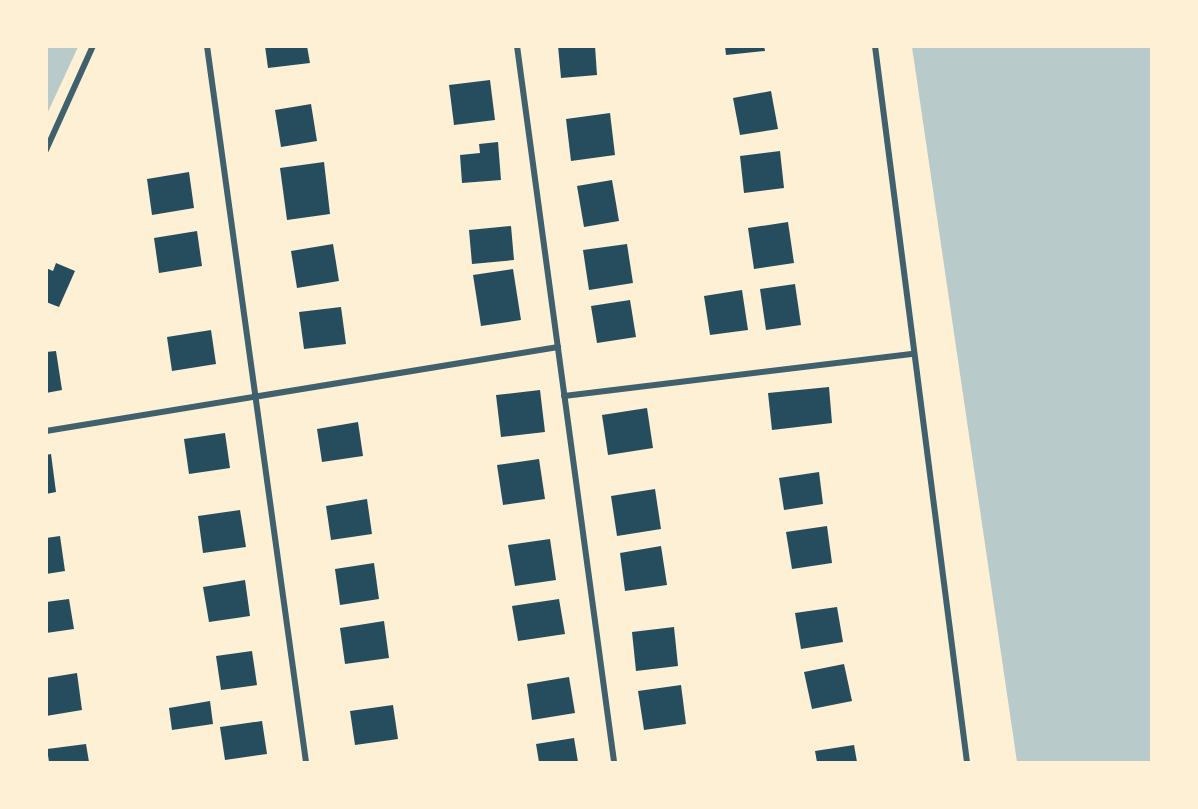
<!DOCTYPE html>
<style>
body{margin:0}
#map{position:relative;width:1198px;height:809px;overflow:hidden;background:#fdf0d5;font-family:"Noto Sans",sans-serif}
div>[style]{position:absolute}
[style*='--x']{left:calc(var(--x)*1px);top:calc(var(--y)*1px);width:calc(var(--w)*1px);rotate:calc(var(--a)*1deg)}
.green>*{inset:0;background:#b9caca}
.building>*{inset:0;background:#264d5e}
.minor>*{height:6px;margin:-3px;padding:0 3px;transform-origin:3px;border-radius:3px;background:#3f606c}
span{translate:-50% -50%;white-space:nowrap;text-align:center;line-height:1.15;-webkit-text-stroke:6px #fdf0d5;paint-order:stroke}
.frame{position:absolute;inset:0;border:48px solid #fdf0d5;pointer-events:none}
</style>
<div id="map">
<div class="green">
<i style="clip-path:polygon(47px 46px,78px 47px,47px 114px,46px 47px)"></i>
<i style="clip-path:polygon(912px 47px,1151px 47px,1151px 762px,1017px 762px)"></i>
</div>
<div class="building">
<i style="clip-path:polygon(265px 46px,307px 46px,310px 63px,268px 68px)"></i>
<i style="clip-path:polygon(558px 46px,595px 46px,597px 75px,561px 78px)"></i>
<i style="clip-path:polygon(725px 46px,764px 46px,765px 51px,726px 55px)"></i>
<i style="clip-path:polygon(490px 80px,495px 120px,454px 125px,449px 85px)"></i>
<i style="clip-path:polygon(771px 91px,778px 129px,740px 135px,733px 98px)"></i>
<i style="clip-path:polygon(311px 104px,317px 141px,281px 147px,275px 110px)"></i>
<i style="clip-path:polygon(610px 113px,615px 155px,571px 161px,566px 119px)"></i>
<i style="clip-path:polygon(498px 142px,501px 180px,462px 183px,460px 155px,480px 153px,479px 144px)"></i>
<i style="clip-path:polygon(780px 151px,784px 188px,744px 193px,740px 156px)"></i>
<i style="clip-path:polygon(324px 162px,330px 214px,287px 220px,280px 168px)"></i>
<i style="clip-path:polygon(189px 172px,194px 208px,152px 215px,147px 179px)"></i>
<i style="clip-path:polygon(612px 180px,619px 221px,584px 227px,577px 186px)"></i>
<i style="clip-path:polygon(788px 222px,794px 263px,754px 269px,748px 228px)"></i>
<i style="clip-path:polygon(511px 226px,514px 260px,472px 264px,469px 230px)"></i>
<i style="clip-path:polygon(197px 231px,202px 266px,159px 273px,154px 238px)"></i>
<i style="clip-path:polygon(333px 244px,339px 281px,297px 288px,291px 251px)"></i>
<i style="clip-path:polygon(627px 244px,633px 283px,589px 290px,583px 250px)"></i>
<i style="clip-path:polygon(56px 263px,75px 271px,59px 307px,46px 302px,46px 268px,53px 271px)"></i>
<i style="clip-path:polygon(513px 269px,521px 320px,481px 326px,473px 275px)"></i>
<i style="clip-path:polygon(795px 284px,801px 325px,766px 330px,760px 289px)"></i>
<i style="clip-path:polygon(742px 290px,748px 330px,710px 335px,704px 296px)"></i>
<i style="clip-path:polygon(630px 300px,636px 337px,597px 343px,591px 306px)"></i>
<i style="clip-path:polygon(341px 307px,346px 344px,304px 349px,299px 312px)"></i>
<i style="clip-path:polygon(211px 330px,216px 364px,172px 371px,167px 337px)"></i>
<i style="clip-path:polygon(56px 351px,62px 390px,46px 393px,46px 352px)"></i>
<i style="clip-path:polygon(829px 387px,832px 423px,772px 430px,768px 393px)"></i>
<i style="clip-path:polygon(540px 390px,545px 432px,501px 437px,496px 395px)"></i>
<i style="clip-path:polygon(647px 408px,653px 448px,608px 455px,602px 415px)"></i>
<i style="clip-path:polygon(358px 422px,363px 456px,322px 462px,317px 429px)"></i>
<i style="clip-path:polygon(225px 433px,230px 468px,189px 474px,184px 439px)"></i>
<i style="clip-path:polygon(51px 454px,56px 492px,46px 494px,46px 455px)"></i>
<i style="clip-path:polygon(539px 459px,545px 499px,503px 505px,497px 465px)"></i>
<i style="clip-path:polygon(819px 472px,823px 504px,784px 510px,779px 478px)"></i>
<i style="clip-path:polygon(655px 489px,661px 529px,617px 536px,611px 496px)"></i>
<i style="clip-path:polygon(367px 499px,372px 534px,331px 540px,326px 506px)"></i>
<i style="clip-path:polygon(240px 510px,246px 547px,203px 553px,198px 516px)"></i>
<i style="clip-path:polygon(827px 526px,832px 563px,792px 569px,786px 532px)"></i>
<i style="clip-path:polygon(60px 536px,65px 571px,46px 574px,46px 538px)"></i>
<i style="clip-path:polygon(550px 539px,556px 580px,515px 586px,508px 545px)"></i>
<i style="clip-path:polygon(661px 546px,667px 585px,625px 591px,620px 553px)"></i>
<i style="clip-path:polygon(374px 563px,379px 599px,340px 605px,335px 569px)"></i>
<i style="clip-path:polygon(245px 580px,250px 616px,209px 622px,203px 587px)"></i>
<i style="clip-path:polygon(69px 599px,74px 629px,46px 633px,46px 602px)"></i>
<i style="clip-path:polygon(559px 599px,565px 634px,518px 641px,512px 606px)"></i>
<i style="clip-path:polygon(837px 607px,843px 642px,801px 649px,795px 613px)"></i>
<i style="clip-path:polygon(384px 621px,389px 658px,345px 664px,340px 628px)"></i>
<i style="clip-path:polygon(674px 627px,678px 666px,636px 671px,632px 632px)"></i>
<i style="clip-path:polygon(252px 651px,257px 685px,221px 690px,216px 656px)"></i>
<i style="clip-path:polygon(844px 664px,852px 701px,812px 709px,804px 672px)"></i>
<i style="clip-path:polygon(77px 673px,82px 710px,46px 716px,46px 678px)"></i>
<i style="clip-path:polygon(569px 677px,575px 713px,532px 720px,527px 684px)"></i>
<i style="clip-path:polygon(681px 685px,686px 724px,644px 730px,638px 691px)"></i>
<i style="clip-path:polygon(210px 701px,213px 724px,172px 730px,169px 708px)"></i>
<i style="clip-path:polygon(393px 705px,398px 739px,355px 745px,350px 711px)"></i>
<i style="clip-path:polygon(262px 721px,267px 754px,225px 760px,220px 727px)"></i>
<i style="clip-path:polygon(574px 738px,578px 762px,539px 762px,536px 744px)"></i>
<i style="clip-path:polygon(86px 744px,89px 762px,49px 762px,47px 749px)"></i>
<i style="clip-path:polygon(854px 745px,857px 762px,817px 762px,815px 751px)"></i>
</div>
<div class="minor">
<i style="--x:207;--y:46;--w:723;--a:82.13"></i>
<i style="--x:517;--y:46;--w:723;--a:82.28"></i>
<i style="--x:875;--y:46;--w:722;--a:82.68"></i>
<i style="--x:46;--y:150;--w:114;--a:-65.7"></i>
<i style="--x:564;--y:396;--w:352;--a:-6.9"></i>
<i style="--x:46;--y:431;--w:519;--a:-9.32"></i>
</div>
<div class="frame"></div>
</div>
